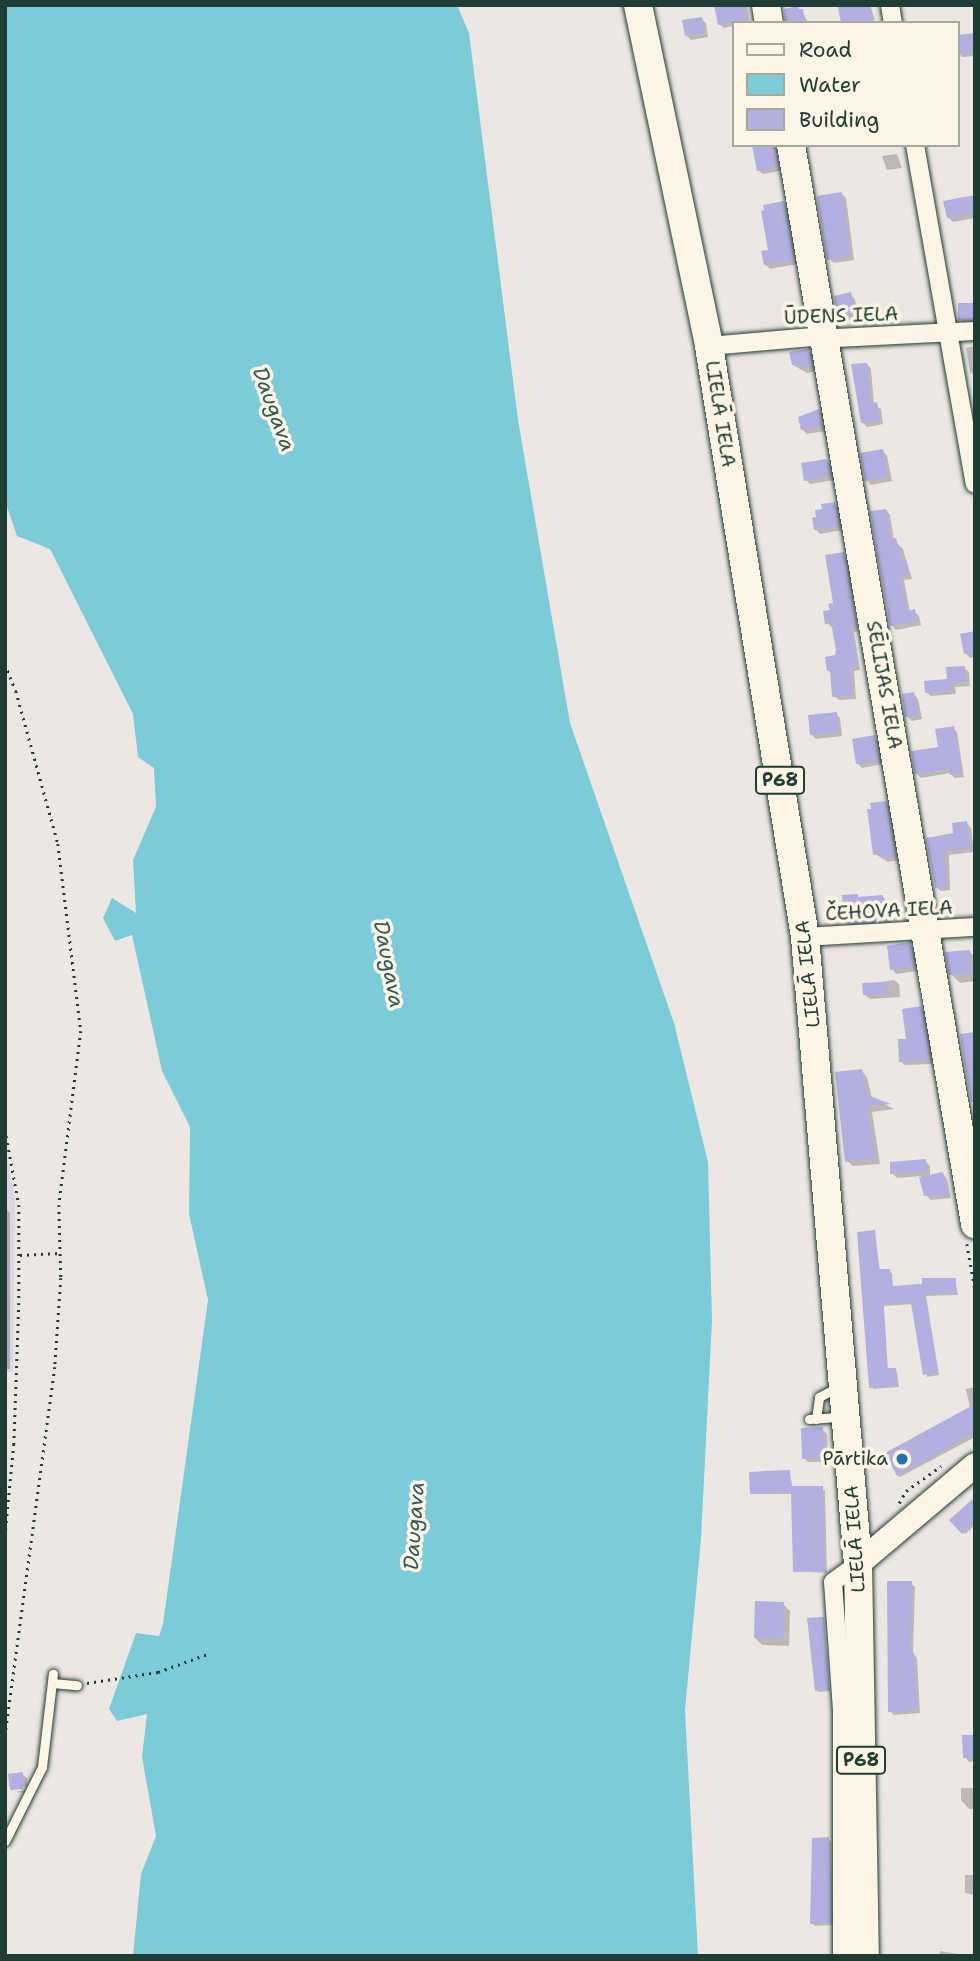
<!DOCTYPE html>
<meta charset="utf-8">
<style>
body{margin:0}
#map{position:relative;width:980px;height:1961px;overflow:hidden;background:#ede7e4;font-family:"Shantell Sans",sans-serif}
div>[style]{position:absolute}
[style*='--x']{left:calc(var(--x)*1px);top:calc(var(--y)*1px);width:calc(var(--w)*1px);rotate:calc(var(--a)*1deg)}
.built>*{inset:0;background:#dcd6e3}
.water>*{inset:0;background:#7ccbd8}
.shadow>*{inset:0;background:#0003}
.building>*{inset:0;background:#b3afe1}
.path>*{height:2.5px;margin-top:-1.25px;transform-origin:0;background:repeating-linear-gradient(90deg,#1f3d34 0 2px,transparent 0 7px)}
.roads{filter:drop-shadow(0 0 2px #1f3d34) drop-shadow(0 0 2px #1f3d34)}
.service>*{height:9px;margin:-4.5px;padding:0 4.5px;transform-origin:4.5px;border-radius:4.5px;background:#fcf5e5}
.minor>*{height:18px;margin:-9px;padding:0 9px;transform-origin:9px;border-radius:9px;background:#fcf5e5}
.secondary>*{height:24px;margin:-12px;padding:0 12px;transform-origin:12px;border-radius:12px;background:#fcf5e5}
.primary>*{height:28px;margin:-14px;padding:0 14px;transform-origin:14px;border-radius:14px;background:#fcf5e5}
.dots>*{width:19px;height:19px;translate:-50% -50%;box-sizing:border-box;border:4px solid #fcf5e5;border-radius:50%}
span{translate:-50% -50%;white-space:nowrap;text-align:center;line-height:1.15;-webkit-text-stroke:7px #fcf5e5;paint-order:stroke}
.shield-label span{padding:2px 5px;background:#fcf5e5;border:2px solid;border-radius:5px;-webkit-text-stroke-width:0}
.shield-label{font-size:18px;color:#1f3d34;font-weight:700}
.street-label{font-size:19px;color:#1f3d34}
.poi-label{font-size:19px;color:#1f3d34}
.right{translate:-100% -50%;text-align:right}
.water-label{font-size:21px;color:#325955;font-style:italic}
.frame{position:absolute;inset:0;border:7px solid #1f3d34;pointer-events:none}
.legend{position:absolute;left:732px;top:21px;width:228px;height:126px;box-sizing:border-box;background:#fcf5e5;border:2px solid #a4ab9e;margin:0;padding:9px 12px;list-style:none;font-size:21px;color:#1f3d34}
.legend li{display:flex;align-items:center;gap:14px;height:35px}
.legend b{width:35px;border:2px solid #a4ab9e}
</style>
<div id="map">
<div class="built">
<i style="clip-path:polygon(5px 1143px,15px 1198px,13px 1372px,6px 1372px,5px 1406px)"></i>
</div>
<div class="water">
<i style="clip-path:polygon(5px 5px,457px 5px,469px 33px,518px 420px,570px 723px,674px 1023px,708px 1162px,712px 1320px,701px 1539px,685px 1710px,698px 1956px,133px 1956px,141px 1874px,156px 1836px,142px 1757px,147px 1714px,117px 1721px,109px 1709px,136px 1633px,159px 1636px,163px 1624px,208px 1300px,189px 1214px,190px 1127px,162px 1071px,132px 935px,115px 941px,103px 918px,112px 898px,136px 913px,133px 860px,156px 807px,154px 768px,138px 757px,133px 714px,50px 549px,17px 536px,5px 501px)"></i>
</div>
<div class="shadow">
<i style="clip-path:polygon(715px 5px,747px 5px,750px 23px,733px 23px,733px 26px,724px 28px,719px 24px)"></i>
<i style="clip-path:polygon(857px 5px,870px 5px,875px 20px,856px 23px)"></i>
<i style="clip-path:polygon(802px 11px,808px 23px,786px 23px)"></i>
<i style="clip-path:polygon(702px 19px,706px 23px,708px 37px,691px 40px,686px 35px)"></i>
<i style="clip-path:polygon(975px 35px,975px 56px,962px 57px,958px 52px)"></i>
<i style="clip-path:polygon(754px 145px,776px 145px,780px 171px,763px 174px,758px 170px)"></i>
<i style="clip-path:polygon(897px 154px,902px 168px,887px 170px,882px 156px)"></i>
<i style="clip-path:polygon(841px 193px,846px 198px,854px 260px,834px 263px,829px 259px)"></i>
<i style="clip-path:polygon(975px 197px,975px 218px,953px 222px,948px 217px)"></i>
<i style="clip-path:polygon(783px 203px,788px 208px,797px 264px,770px 269px,765px 264px,770px 251px,766px 212px)"></i>
<i style="clip-path:polygon(850px 294px,855px 299px,857px 311px,853px 312px,854px 319px,843px 321px,839px 317px)"></i>
<i style="clip-path:polygon(975px 305px,975px 324px,964px 324px,960px 320px)"></i>
<i style="clip-path:polygon(975px 346px,975px 376px,974px 376px,970px 372px,966px 348px)"></i>
<i style="clip-path:polygon(808px 351px,813px 355px,816px 371px,807px 373px,793px 365px)"></i>
<i style="clip-path:polygon(867px 364px,871px 369px,874px 405px,881px 409px,883px 424px,867px 427px,863px 423px)"></i>
<i style="clip-path:polygon(819px 411px,823px 415px,826px 431px,807px 434px,802px 429px)"></i>
<i style="clip-path:polygon(883px 451px,887px 456px,892px 481px,871px 485px,867px 480px)"></i>
<i style="clip-path:polygon(827px 461px,831px 465px,834px 480px,810px 484px,806px 480px)"></i>
<i style="clip-path:polygon(834px 504px,839px 508px,843px 530px,820px 534px,815px 529px,824px 510px)"></i>
<i style="clip-path:polygon(886px 510px,890px 515px,894px 540px,903px 549px,912px 579px,904px 580px,910px 612px,914px 611px,919px 616px,921px 625px,896px 630px,892px 625px)"></i>
<i style="clip-path:polygon(843px 554px,848px 559px,858px 631px,854px 632px,860px 670px,854px 671px,856px 699px,839px 700px,834px 696px,832px 674px,828px 670px,837px 650px,833px 628px,827px 623px,835px 604px)"></i>
<i style="clip-path:polygon(975px 633px,975px 657px,970px 658px,966px 654px)"></i>
<i style="clip-path:polygon(964px 668px,969px 672px,970px 686px,955px 687px,956px 694px,931px 696px,926px 692px)"></i>
<i style="clip-path:polygon(914px 694px,918px 699px,922px 719px,912px 721px,907px 716px)"></i>
<i style="clip-path:polygon(836px 714px,840px 718px,842px 736px,816px 739px,812px 735px)"></i>
<i style="clip-path:polygon(953px 727px,957px 732px,964px 777px,955px 778px,950px 773px,921px 778px,917px 774px)"></i>
<i style="clip-path:polygon(874px 737px,879px 742px,883px 764px,862px 768px,857px 763px)"></i>
<i style="clip-path:polygon(885px 802px,890px 807px,899px 860px,888px 862px,875px 854px)"></i>
<i style="clip-path:polygon(967px 823px,971px 828px,974px 852px,949px 855px,950px 890px,941px 891px,936px 887px,928px 839px,955px 835px)"></i>
<i style="clip-path:polygon(844px 897px,883px 897px,890px 904px,891px 927px,853px 930px,846px 923px)"></i>
<i style="clip-path:polygon(909px 944px,914px 949px,918px 971px,896px 974px,892px 969px)"></i>
<i style="clip-path:polygon(969px 952px,974px 956px,975px 981px,960px 983px,951px 974px)"></i>
<i style="clip-path:polygon(894px 980px,899px 984px,900px 997px,870px 999px,865px 995px,864px 985px)"></i>
<i style="clip-path:polygon(920px 1008px,925px 1012px,934px 1064px,905px 1065px,900px 1061px)"></i>
<i style="clip-path:polygon(862px 1071px,867px 1077px,872px 1098px,894px 1109px,872px 1112px,880px 1164px,853px 1166px,847px 1161px)"></i>
<i style="clip-path:polygon(925px 1161px,930px 1166px,930px 1177px,943px 1174px,947px 1179px,951px 1198px,931px 1200px,926px 1195px,921px 1176px,897px 1178px,892px 1173px)"></i>
<i style="clip-path:polygon(5px 1208px,10px 1213px,10px 1369px,5px 1369px)"></i>
<i style="clip-path:polygon(874px 1232px,880px 1271px,892px 1273px,893px 1288px,955px 1279px,958px 1295px,926px 1296px,939px 1375px,927px 1377px,913px 1304px,884px 1306px,888px 1370px,897px 1372px,899px 1387px,873px 1389px)"></i>
<i style="clip-path:polygon(975px 1387px,975px 1437px,900px 1477px,898px 1475px,970px 1409px,966px 1389px)"></i>
<i style="clip-path:polygon(822px 1429px,827px 1434px,828px 1462px,808px 1462px,804px 1458px)"></i>
<i style="clip-path:polygon(789px 1471px,793px 1488px,825px 1490px,827px 1573px,795px 1571px,793px 1494px,752px 1494px)"></i>
<i style="clip-path:polygon(975px 1500px,975px 1525px,965px 1534px,952px 1520px)"></i>
<i style="clip-path:polygon(911px 1583px,915px 1587px,913px 1653px,917px 1658px,920px 1713px,894px 1715px,890px 1711px)"></i>
<i style="clip-path:polygon(783px 1604px,790px 1611px,789px 1646px,762px 1645px,755px 1638px)"></i>
<i style="clip-path:polygon(823px 1618px,830px 1691px,819px 1692px,817px 1690px)"></i>
<i style="clip-path:polygon(975px 1735px,975px 1761px,969px 1762px,965px 1757px)"></i>
<i style="clip-path:polygon(22px 1774px,27px 1778px,27px 1786px,13px 1788px,13px 1791px,12px 1790px)"></i>
<i style="clip-path:polygon(961px 1788px,975px 1788px,975px 1847px,975px 1809px,969px 1809px,961px 1800px)"></i>
<i style="clip-path:polygon(27px 1790px,27px 1793px,14px 1792px)"></i>
<i style="clip-path:polygon(828px 1839px,831px 1842px,833px 1925px,815px 1926px,812px 1923px)"></i>
<i style="clip-path:polygon(965px 1875px,975px 1875px,975px 1895px,965px 1893px)"></i>
<i style="clip-path:polygon(940px 1951px,964px 1955px,965px 1956px,939px 1956px)"></i>
</div>
<div class="building">
<i style="clip-path:polygon(714px 5px,744px 5px,747px 19px,718px 25px)"></i>
<i style="clip-path:polygon(847px 5px,869px 5px,873px 23px,841px 23px,838px 7px)"></i>
<i style="clip-path:polygon(798px 6px,799px 9px,803px 9px,805px 21px,785px 23px,784px 9px)"></i>
<i style="clip-path:polygon(702px 17px,705px 33px,685px 36px,682px 20px)"></i>
<i style="clip-path:polygon(975px 33px,975px 51px,957px 53px,957px 35px)"></i>
<i style="clip-path:polygon(752px 145px,773px 145px,777px 167px,757px 171px)"></i>
<i style="clip-path:polygon(842px 192px,851px 256px,827px 260px,817px 196px)"></i>
<i style="clip-path:polygon(975px 195px,975px 213px,947px 218px,943px 201px)"></i>
<i style="clip-path:polygon(784px 201px,794px 260px,764px 265px,761px 251px,768px 250px,761px 211px,764px 210px,763px 205px)"></i>
<i style="clip-path:polygon(851px 292px,854px 307px,849px 308px,851px 315px,837px 318px,834px 296px)"></i>
<i style="clip-path:polygon(958px 303px,975px 303px,975px 320px,958px 320px)"></i>
<i style="clip-path:polygon(809px 349px,812px 367px,801px 369px,800px 364px,792px 365px,789px 352px)"></i>
<i style="clip-path:polygon(867px 363px,871px 403px,877px 402px,880px 420px,861px 423px,851px 364px)"></i>
<i style="clip-path:polygon(819px 409px,822px 426px,801px 430px,798px 417px)"></i>
<i style="clip-path:polygon(883px 449px,888px 477px,865px 481px,860px 453px)"></i>
<i style="clip-path:polygon(827px 459px,830px 476px,804px 481px,801px 463px)"></i>
<i style="clip-path:polygon(835px 502px,839px 526px,814px 530px,812px 518px,816px 517px,815px 510px,822px 509px,821px 504px)"></i>
<i style="clip-path:polygon(886px 509px,891px 538px,896px 538px,902px 560px,906px 560px,909px 575px,900px 576px,907px 611px,915px 609px,917px 621px,890px 626px,870px 511px)"></i>
<i style="clip-path:polygon(844px 552px,855px 627px,851px 628px,857px 666px,850px 667px,852px 695px,832px 697px,830px 670px,827px 671px,825px 657px,835px 655px,836px 650px,831px 623px,825px 624px,823px 611px,830px 610px,828px 604px,833px 603px,825px 555px)"></i>
<i style="clip-path:polygon(975px 631px,975px 653px,964px 654px,960px 634px)"></i>
<i style="clip-path:polygon(965px 666px,966px 682px,952px 683px,953px 690px,925px 693px,924px 681px,947px 679px,946px 667px)"></i>
<i style="clip-path:polygon(914px 692px,918px 715px,905px 717px,902px 694px)"></i>
<i style="clip-path:polygon(837px 712px,839px 732px,810px 735px,808px 715px)"></i>
<i style="clip-path:polygon(954px 726px,962px 773px,950px 775px,949px 769px,915px 774px,911px 751px,938px 747px,935px 729px)"></i>
<i style="clip-path:polygon(875px 735px,879px 760px,856px 764px,852px 739px)"></i>
<i style="clip-path:polygon(886px 801px,895px 856px,882px 858px,881px 854px,873px 855px,867px 809px,871px 809px,870px 803px)"></i>
<i style="clip-path:polygon(967px 821px,971px 848px,945px 851px,947px 886px,935px 888px,926px 838px,953px 833px,952px 823px)"></i>
<i style="clip-path:polygon(858px 894px,858px 897px,883px 895px,885px 921px,844px 923px,842px 895px)"></i>
<i style="clip-path:polygon(910px 942px,914px 967px,890px 970px,887px 946px)"></i>
<i style="clip-path:polygon(970px 950px,972px 974px,949px 975px,945px 952px)"></i>
<i style="clip-path:polygon(887px 982px,888px 994px,863px 995px,862px 983px)"></i>
<i style="clip-path:polygon(921px 1006px,930px 1060px,899px 1062px,898px 1039px,906px 1039px,902px 1009px)"></i>
<i style="clip-path:polygon(975px 1032px,975px 1102px,971px 1102px,960px 1034px)"></i>
<i style="clip-path:polygon(862px 1069px,867px 1095px,891px 1104px,867px 1106px,876px 1158px,845px 1162px,835px 1072px)"></i>
<i style="clip-path:polygon(926px 1159px,927px 1171px,890px 1174px,890px 1162px)"></i>
<i style="clip-path:polygon(943px 1172px,948px 1194px,924px 1196px,919px 1177px)"></i>
<i style="clip-path:polygon(875px 1230px,879px 1269px,890px 1269px,892px 1286px,922px 1284px,922px 1278px,956px 1278px,956px 1293px,925px 1294px,938px 1373px,923px 1375px,911px 1303px,883px 1304px,887px 1368px,896px 1368px,897px 1386px,869px 1388px,857px 1232px)"></i>
<i style="clip-path:polygon(975px 1404px,975px 1432px,897px 1476px,885px 1453px)"></i>
<i style="clip-path:polygon(823px 1427px,824px 1458px,802px 1459px,801px 1428px)"></i>
<i style="clip-path:polygon(790px 1470px,791px 1489px,791px 1486px,823px 1486px,825px 1571px,793px 1572px,791px 1492px,750px 1494px,749px 1472px)"></i>
<i style="clip-path:polygon(975px 1497px,975px 1522px,962px 1534px,949px 1520px)"></i>
<i style="clip-path:polygon(887px 1581px,912px 1581px,910px 1652px,914px 1652px,917px 1709px,908px 1709px,908px 1712px,888px 1712px)"></i>
<i style="clip-path:polygon(755px 1601px,784px 1602px,783px 1639px,754px 1638px)"></i>
<i style="clip-path:polygon(824px 1617px,829px 1689px,815px 1691px,807px 1618px)"></i>
<i style="clip-path:polygon(962px 1735px,975px 1735px,975px 1758px,963px 1758px)"></i>
<i style="clip-path:polygon(23px 1772px,23px 1789px,10px 1790px,8px 1774px)"></i>
<i style="clip-path:polygon(829px 1837px,831px 1923px,810px 1924px,812px 1838px)"></i>
</div>
<div class="path">
<i style="--x:5;--y:664;--w:29;--a:68"></i>
<i style="--x:16;--y:691;--w:159;--a:74.6"></i>
<i style="--x:58;--y:844;--w:188;--a:83"></i>
<i style="--x:81;--y:1031;--w:175;--a:97.2"></i>
<i style="--x:59;--y:1205;--w:73;--a:88.4"></i>
<i style="--x:61;--y:1278;--w:89;--a:93.9"></i>
<i style="--x:55;--y:1367;--w:372;--a:97.7"></i>
<i style="--x:5;--y:1129;--w:77;--a:79.6"></i>
<i style="--x:19;--y:1205;--w:98;--a:90"></i>
<i style="--x:19;--y:1303;--w:141;--a:92"></i>
<i style="--x:14;--y:1444;--w:94;--a:95.5"></i>
<i style="--x:967;--y:1244;--w:46;--a:79.9"></i>
<i style="--x:20;--y:1255;--w:39;--a:-3"></i>
<i style="--x:899;--y:1503;--w:14;--a:-60"></i>
<i style="--x:906;--y:1491;--w:43;--a:-35.5"></i>
<i style="--x:87;--y:1683;--w:72;--a:-8.8"></i>
<i style="--x:158;--y:1672;--w:55;--a:-20.1"></i>
<i style="--x:5;--y:1772;--w:4;--a:34"></i>
<i style="--x:5;--y:1791;--w:5;--a:-11"></i>
</div>
<div class="roads">
<div class="service">
<i style="--x:809;--y:1419;--w:32;--a:-4"></i>
<i style="--x:816;--y:1419;--w:22;--a:-82"></i>
<i style="--x:819;--y:1397;--w:21;--a:-28"></i>
<i style="--x:52;--y:1683;--w:25;--a:5"></i>
<i style="--x:5;--y:1841;--w:83;--a:-63.4"></i>
<i style="--x:42;--y:1767;--w:94;--a:-83.3"></i>
</div>
<div class="minor">
<i style="--x:890;--y:5;--w:18;--a:81"></i>
<i style="--x:915;--y:145;--w:344;--a:80"></i>
<i style="--x:709;--y:346;--w:115;--a:-5"></i>
<i style="--x:824;--y:336;--w:12;--a:9"></i>
<i style="--x:836;--y:338;--w:139;--a:-2.9"></i>
<i style="--x:805;--y:937;--w:170;--a:-3.4"></i>
<i style="--x:842;--y:1956;--w:246;--a:-90"></i>
<i style="--x:842;--y:1710;--w:128;--a:-94"></i>
<i style="--x:833;--y:1582;--w:31;--a:-36"></i>
</div>
<div class="secondary">
<i style="--x:858;--y:1564;--w:153;--a:-40.2"></i>
</div>
<div class="primary">
<i style="--x:638;--y:5;--w:348;--a:78.2"></i>
<i style="--x:709;--y:346;--w:599;--a:80.77"></i>
<i style="--x:805;--y:937;--w:629;--a:85.17"></i>
<i style="--x:858;--y:1564;--w:392;--a:89"></i>
<i style="--x:766;--y:5;--w:18;--a:81"></i>
<i style="--x:791;--y:145;--w:1095;--a:80.32"></i>
</div>
</div>
<div class="dots">
<i style="left:902px;top:1459px;background:#1f6fb2"></i>
</div>
<div class="shield-label">
<span style="left:780px;top:780px">P68</span>
<span style="left:861px;top:1760px">P68</span>
</div>
<div class="street-label">
<span style="left:841px;top:316px;rotate:-2deg">ŪDENS IELA</span>
<span style="left:720px;top:414px;rotate:81deg">LIELĀ IELA</span>
<span style="left:884px;top:685px;rotate:80deg">SĒLIJAS IELA</span>
<span style="left:889px;top:911px;rotate:-3deg">ČEHOVA IELA</span>
<span style="left:808px;top:974px;rotate:-96deg">LIELĀ IELA</span>
<span style="left:855px;top:1539px;rotate:-94deg">LIELĀ IELA</span>
</div>
<div class="poi-label">
<span class="right" style="left:888px;top:1459px">Pārtika</span>
</div>
<div class="water-label">
<span style="left:274px;top:409px;rotate:70deg">Daugava</span>
<span style="left:389px;top:964px;rotate:79deg">Daugava</span>
<span style="left:414px;top:1526px;rotate:-86deg">Daugava</span>
</div>
<div class="frame"></div>
<ul class="legend">
<li><b style="height:9px;background:#fcf5e5"></b>Road</li>
<li><b style="height:19px;background:#7ccbd8"></b>Water</li>
<li><b style="height:19px;background:#b3afe1"></b>Building</li>
</ul>
</div>
